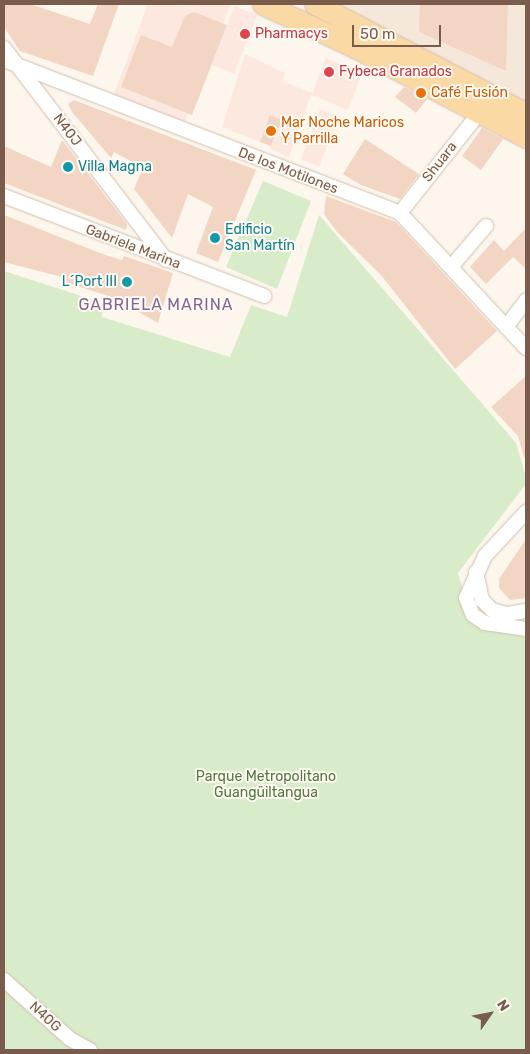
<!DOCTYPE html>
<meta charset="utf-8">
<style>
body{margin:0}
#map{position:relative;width:530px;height:1054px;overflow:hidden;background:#fdf6ec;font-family:Rubik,sans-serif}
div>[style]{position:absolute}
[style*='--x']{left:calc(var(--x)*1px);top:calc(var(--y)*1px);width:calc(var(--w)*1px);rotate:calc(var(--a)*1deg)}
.residential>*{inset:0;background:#f5e8da}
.commercial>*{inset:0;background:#fde8e0}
.green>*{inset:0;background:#d8ecc9}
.building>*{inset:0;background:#f3d5c3}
.roads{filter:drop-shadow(0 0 1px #d1beb0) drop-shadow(0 0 1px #d1beb0)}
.street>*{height:14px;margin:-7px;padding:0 7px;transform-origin:7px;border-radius:7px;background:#fff}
.primary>*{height:21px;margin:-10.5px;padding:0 10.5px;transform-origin:10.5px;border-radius:10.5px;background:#fbd9a5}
.dots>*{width:14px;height:14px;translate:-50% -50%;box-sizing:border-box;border:2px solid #fffaf3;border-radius:50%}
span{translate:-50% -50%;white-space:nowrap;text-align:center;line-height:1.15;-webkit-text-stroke:4px #fffaf3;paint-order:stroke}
.health-label{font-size:14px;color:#be3a42}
.left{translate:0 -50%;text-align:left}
.food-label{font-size:14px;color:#c56008}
.street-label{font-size:14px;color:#7a5c4d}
.culture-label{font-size:14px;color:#0d838f}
.right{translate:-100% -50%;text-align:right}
.park-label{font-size:14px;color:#537a41}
.quarter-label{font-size:16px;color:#846695;letter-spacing:1px}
.frame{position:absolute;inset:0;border:5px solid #7a5c4d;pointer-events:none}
.north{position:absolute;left:465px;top:989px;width:50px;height:50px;-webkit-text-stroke:4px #fffaf3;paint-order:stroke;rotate:57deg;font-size:14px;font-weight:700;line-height:20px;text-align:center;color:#7a5c4d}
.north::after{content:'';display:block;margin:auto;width:18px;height:22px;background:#7a5c4d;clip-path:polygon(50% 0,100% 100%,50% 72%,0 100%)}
.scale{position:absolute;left:352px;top:25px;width:89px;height:22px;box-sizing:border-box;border:2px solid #7a5c4d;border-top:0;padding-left:6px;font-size:15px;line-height:18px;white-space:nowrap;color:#7a5c4d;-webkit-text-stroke:4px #fffaf3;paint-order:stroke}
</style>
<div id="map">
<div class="residential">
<i style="clip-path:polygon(326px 4px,526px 4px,526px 107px)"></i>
</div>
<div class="commercial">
<i style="clip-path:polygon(148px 4px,231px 4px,184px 124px,114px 94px)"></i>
<i style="clip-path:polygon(234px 6px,257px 15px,234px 74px,212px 65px)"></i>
<i style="clip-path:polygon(245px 54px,285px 73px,283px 81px,312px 93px,326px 58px,362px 73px,348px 110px,311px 95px,289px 157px,270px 149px,282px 120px,270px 116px,260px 142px,222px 127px)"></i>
<i style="clip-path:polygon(320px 109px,339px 116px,319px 167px,301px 159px)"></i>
</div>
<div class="green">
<i style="clip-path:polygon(263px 181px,311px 201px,277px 289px,226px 267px)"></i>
<i style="clip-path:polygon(319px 215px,516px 443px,526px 477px,526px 484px,458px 573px,473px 624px,526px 637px,526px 1050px,4px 1050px,4px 271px,103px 303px,102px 317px,230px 357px,251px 305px,287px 317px)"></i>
</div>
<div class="building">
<i style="clip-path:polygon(4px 4px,30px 4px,90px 24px,98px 4px,119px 4px,93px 76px,20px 51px,4px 27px)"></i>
<i style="clip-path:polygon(420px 4px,508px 4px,506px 71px,419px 32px)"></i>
<i style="clip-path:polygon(194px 12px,227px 25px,192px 115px,121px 87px,141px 35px,172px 47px,185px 16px)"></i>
<i style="clip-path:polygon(404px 87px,427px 99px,416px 113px,395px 97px)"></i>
<i style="clip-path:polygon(74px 100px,256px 170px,218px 262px,196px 253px,213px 207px,188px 194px,172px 238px,134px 189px,143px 168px,114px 152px,111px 158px,72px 112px,68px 104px)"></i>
<i style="clip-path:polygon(270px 115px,282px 120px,271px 146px,260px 142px)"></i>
<i style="clip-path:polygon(482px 128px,503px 139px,481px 170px,462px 156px)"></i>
<i style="clip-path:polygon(365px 139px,419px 174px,400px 199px,361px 185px,343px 174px)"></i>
<i style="clip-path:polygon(62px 140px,127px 224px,126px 230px,4px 183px,4px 146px,51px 167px)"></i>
<i style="clip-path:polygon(326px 196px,396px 222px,497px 331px,455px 369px,381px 275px,337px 232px,324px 214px)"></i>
<i style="clip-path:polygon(4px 215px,105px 255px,122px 260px,124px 256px,173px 273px,158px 323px,112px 297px,61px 281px,62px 277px,4px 262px)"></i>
<i style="clip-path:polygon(526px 228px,526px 269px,513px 257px,486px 284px,470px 267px,494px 240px,504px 251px)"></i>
<i style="clip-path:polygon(526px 376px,526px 457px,524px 457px,518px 436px,491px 407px)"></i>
<i style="clip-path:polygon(526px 539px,526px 598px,510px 600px,499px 588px,499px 579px)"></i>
</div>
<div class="roads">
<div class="street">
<i style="--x:4;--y:48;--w:267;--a:52.6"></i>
<i style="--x:4;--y:60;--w:425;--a:21.1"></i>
<i style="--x:400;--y:213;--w:185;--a:47"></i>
<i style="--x:4;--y:196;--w:279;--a:21"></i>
<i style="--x:400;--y:213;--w:129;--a:-51.6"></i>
<i style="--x:451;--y:267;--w:54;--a:-49.5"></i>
<i style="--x:506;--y:327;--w:34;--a:-53"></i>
<i style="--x:526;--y:512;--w:60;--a:133"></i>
<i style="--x:485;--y:556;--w:46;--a:114.3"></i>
<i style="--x:466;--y:598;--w:18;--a:68"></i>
<i style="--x:473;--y:615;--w:14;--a:34"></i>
<i style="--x:485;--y:623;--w:41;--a:8.3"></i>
<i style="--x:476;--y:572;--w:29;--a:78"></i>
<i style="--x:482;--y:600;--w:14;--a:45"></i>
<i style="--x:492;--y:610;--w:16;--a:15"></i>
<i style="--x:507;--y:614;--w:19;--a:-9"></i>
<i style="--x:4;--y:980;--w:89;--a:41.8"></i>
<i style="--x:70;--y:1039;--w:23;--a:29"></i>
</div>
<div class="primary">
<i style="--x:263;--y:4;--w:104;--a:25.1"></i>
<i style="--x:357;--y:48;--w:191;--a:27.8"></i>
<i style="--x:315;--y:4;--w:238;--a:27.5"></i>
</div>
</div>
<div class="dots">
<i style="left:245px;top:34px;background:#e0444e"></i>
<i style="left:329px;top:72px;background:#e0444e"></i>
<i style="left:421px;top:93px;background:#e8710a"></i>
<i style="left:271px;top:131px;background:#e8710a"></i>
<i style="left:68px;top:167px;background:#0f9aa8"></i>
<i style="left:215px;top:238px;background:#0f9aa8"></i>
<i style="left:127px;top:282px;background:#0f9aa8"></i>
</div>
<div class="health-label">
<span class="left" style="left:255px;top:34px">Pharmacys</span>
<span class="left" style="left:339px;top:72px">Fybeca Granados</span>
</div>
<div class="food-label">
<span class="left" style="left:431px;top:93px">Café Fusión</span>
<span class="left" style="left:281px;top:131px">Mar Noche Maricos<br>Y Parrilla</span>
</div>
<div class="street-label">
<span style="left:67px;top:130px;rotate:53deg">N40J</span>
<span style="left:440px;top:162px;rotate:-52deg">Shuara</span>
<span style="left:288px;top:171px;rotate:21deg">De los Motilones</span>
<span style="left:133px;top:247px;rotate:21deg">Gabriela Marina</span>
<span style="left:45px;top:1017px;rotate:42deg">N40G</span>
</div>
<div class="culture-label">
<span class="left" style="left:78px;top:167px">Villa Magna</span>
<span class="left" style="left:225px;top:238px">Edificio<br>San Martín</span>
<span class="right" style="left:117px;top:282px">L´Port III</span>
</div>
<div class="park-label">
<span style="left:266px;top:785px">Parque Metropolitano<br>Guangüiltangua</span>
</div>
<div class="quarter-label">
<span style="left:156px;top:305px">GABRIELA MARINA</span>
</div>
<div class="frame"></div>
<div class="north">N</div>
<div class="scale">50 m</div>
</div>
